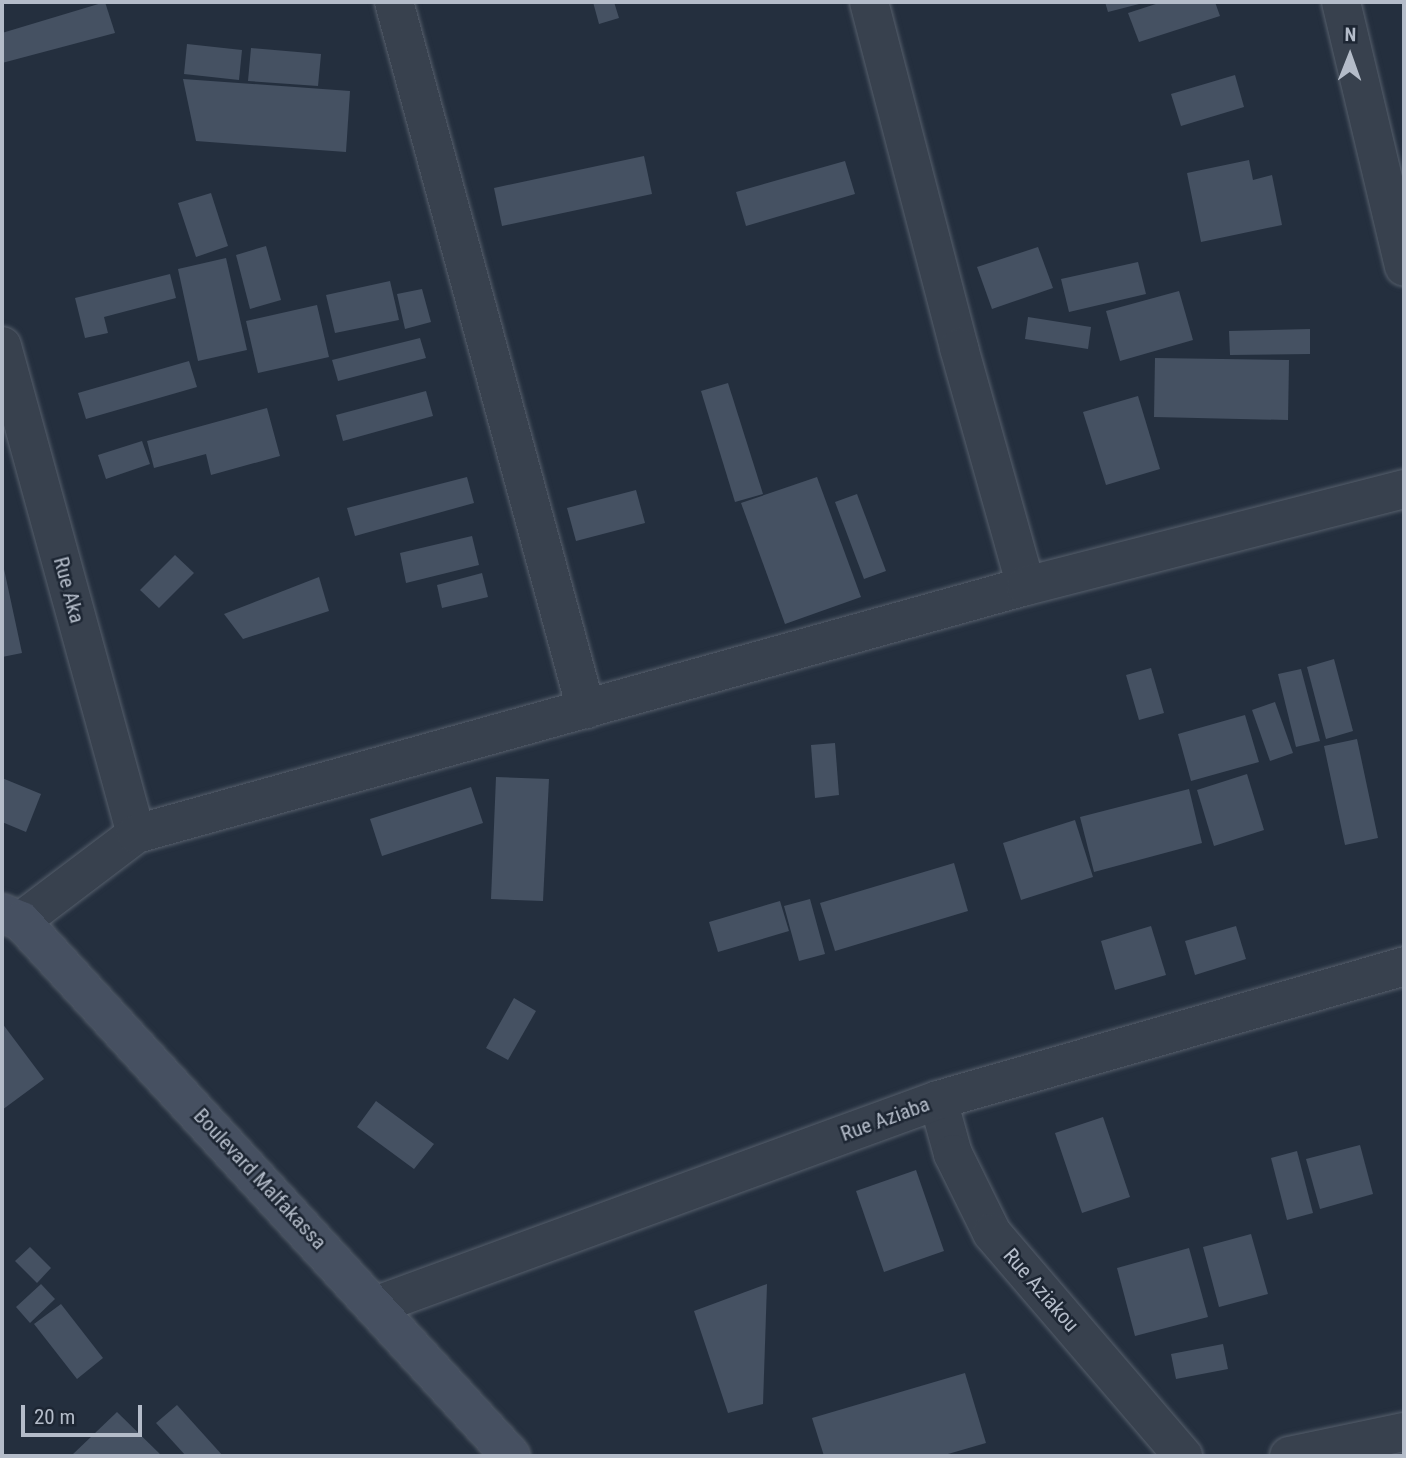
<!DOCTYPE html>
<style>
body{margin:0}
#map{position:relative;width:1406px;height:1458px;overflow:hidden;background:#242f3e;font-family:"Roboto Condensed",sans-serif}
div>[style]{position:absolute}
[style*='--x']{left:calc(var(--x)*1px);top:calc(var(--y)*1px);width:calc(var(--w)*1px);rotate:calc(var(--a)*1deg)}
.building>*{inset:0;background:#455162}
.roads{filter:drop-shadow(0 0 2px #565f6c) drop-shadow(0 0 2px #565f6c)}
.street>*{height:38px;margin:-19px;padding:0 19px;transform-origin:19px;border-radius:19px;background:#38414e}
.secondary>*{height:38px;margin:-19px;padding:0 19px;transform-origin:19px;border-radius:19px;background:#465061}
span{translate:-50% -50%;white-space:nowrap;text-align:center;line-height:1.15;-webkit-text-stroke:5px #1d2633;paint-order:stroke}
.street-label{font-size:21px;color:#b4bcc9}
.frame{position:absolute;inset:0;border:4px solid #b4bcc9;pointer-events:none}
.north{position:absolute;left:1315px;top:21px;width:70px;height:70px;-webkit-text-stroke:5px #1d2633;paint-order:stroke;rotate:1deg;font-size:19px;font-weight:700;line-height:28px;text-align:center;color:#b4bcc9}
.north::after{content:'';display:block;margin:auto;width:24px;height:32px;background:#b4bcc9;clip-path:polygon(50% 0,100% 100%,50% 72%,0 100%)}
.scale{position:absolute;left:21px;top:1405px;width:121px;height:32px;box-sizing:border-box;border:4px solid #b4bcc9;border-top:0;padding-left:9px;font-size:21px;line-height:24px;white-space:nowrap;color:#b4bcc9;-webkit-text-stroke:5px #1d2633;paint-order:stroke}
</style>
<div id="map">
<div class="building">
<i style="clip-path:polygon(105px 2px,115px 33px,2px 63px,2px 33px)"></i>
<i style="clip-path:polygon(593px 2px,614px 2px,619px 18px,599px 24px)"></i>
<i style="clip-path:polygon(1105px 2px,1143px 2px,1143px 3px,1108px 12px)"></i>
<i style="clip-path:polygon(1162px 2px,1215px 2px,1220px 16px,1139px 42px,1128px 13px)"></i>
<i style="clip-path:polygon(187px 44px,242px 50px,239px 80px,184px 74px)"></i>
<i style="clip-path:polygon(251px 48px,321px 54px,318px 86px,248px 81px)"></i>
<i style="clip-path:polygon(1235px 75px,1244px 107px,1181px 126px,1171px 94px)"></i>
<i style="clip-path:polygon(183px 79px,350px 91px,346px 152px,196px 141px)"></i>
<i style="clip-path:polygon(644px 156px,652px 194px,502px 226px,494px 188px)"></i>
<i style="clip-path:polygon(1249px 160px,1253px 180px,1272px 175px,1282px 225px,1201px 242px,1187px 173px)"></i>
<i style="clip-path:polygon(845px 161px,855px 194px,746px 226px,736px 192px)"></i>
<i style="clip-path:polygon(211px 193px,228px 246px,196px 257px,178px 203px)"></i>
<i style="clip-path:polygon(266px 246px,281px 300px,250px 309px,236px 255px)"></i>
<i style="clip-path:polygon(1038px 247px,1053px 288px,992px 309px,977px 267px)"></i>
<i style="clip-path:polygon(226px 258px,247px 350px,198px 361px,178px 269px)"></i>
<i style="clip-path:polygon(1138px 262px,1146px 294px,1069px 312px,1061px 279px)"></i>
<i style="clip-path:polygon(170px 274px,176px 298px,104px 317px,108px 333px,85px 338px,75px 298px)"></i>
<i style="clip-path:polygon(390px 281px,399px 320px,335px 333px,326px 295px)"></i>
<i style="clip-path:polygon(422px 289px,431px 322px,405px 329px,397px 294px)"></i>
<i style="clip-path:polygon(1179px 291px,1193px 340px,1120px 361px,1106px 311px)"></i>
<i style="clip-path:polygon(317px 305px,329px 357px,258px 373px,246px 321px)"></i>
<i style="clip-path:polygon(1028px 317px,1091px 327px,1088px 349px,1025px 339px)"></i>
<i style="clip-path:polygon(1310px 329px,1310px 354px,1230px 355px,1229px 331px)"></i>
<i style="clip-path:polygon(420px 338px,426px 358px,338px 381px,332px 360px)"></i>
<i style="clip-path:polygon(1155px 358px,1289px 360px,1288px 420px,1154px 417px)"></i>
<i style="clip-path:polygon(189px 361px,197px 387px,86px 419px,78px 393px)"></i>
<i style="clip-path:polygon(728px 383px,763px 494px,735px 502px,701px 391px)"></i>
<i style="clip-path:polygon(426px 391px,433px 416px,343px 441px,336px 415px)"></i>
<i style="clip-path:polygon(1138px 396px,1160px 469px,1106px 485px,1083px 412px)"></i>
<i style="clip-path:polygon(267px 408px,280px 456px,211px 475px,206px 454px,154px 468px,147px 441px)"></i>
<i style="clip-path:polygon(142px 441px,150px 464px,106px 479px,98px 455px)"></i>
<i style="clip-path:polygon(467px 477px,474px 503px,355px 536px,347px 508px)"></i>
<i style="clip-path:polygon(817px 477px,861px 597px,785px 624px,741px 503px)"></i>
<i style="clip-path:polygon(636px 490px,645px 523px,576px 541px,567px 508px)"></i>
<i style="clip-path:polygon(857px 494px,886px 571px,864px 579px,835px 502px)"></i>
<i style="clip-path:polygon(472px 536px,479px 565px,406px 583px,400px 553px)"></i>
<i style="clip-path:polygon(175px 555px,194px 573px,159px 608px,140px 590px)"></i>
<i style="clip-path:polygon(4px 569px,22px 653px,2px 657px,2px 570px)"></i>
<i style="clip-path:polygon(482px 573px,488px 597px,442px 608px,437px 585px)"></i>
<i style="clip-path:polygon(319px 577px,329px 611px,243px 639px,224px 614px)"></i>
<i style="clip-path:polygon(1334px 659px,1353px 731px,1326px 739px,1307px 667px)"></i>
<i style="clip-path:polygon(1151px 668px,1164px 713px,1139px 720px,1126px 675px)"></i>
<i style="clip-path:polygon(1301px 669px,1320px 741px,1296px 747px,1278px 674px)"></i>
<i style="clip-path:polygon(1275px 702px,1293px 753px,1270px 761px,1252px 710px)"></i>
<i style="clip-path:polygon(1245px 715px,1259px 762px,1191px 781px,1178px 734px)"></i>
<i style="clip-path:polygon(1357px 739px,1378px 838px,1345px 845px,1324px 746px)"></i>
<i style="clip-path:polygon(835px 743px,839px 795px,815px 798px,811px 745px)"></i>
<i style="clip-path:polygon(1247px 774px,1264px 830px,1214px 846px,1197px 790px)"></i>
<i style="clip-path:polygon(496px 777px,549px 779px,543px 901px,491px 899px)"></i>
<i style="clip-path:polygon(2px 778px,41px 794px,26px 832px,2px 822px)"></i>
<i style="clip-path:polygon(471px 787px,483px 823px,382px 856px,370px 819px)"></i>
<i style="clip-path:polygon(1189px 789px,1202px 843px,1094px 872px,1080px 817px)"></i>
<i style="clip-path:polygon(1075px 820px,1093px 877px,1021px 900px,1003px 843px)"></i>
<i style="clip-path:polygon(954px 863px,968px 911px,835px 951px,820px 903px)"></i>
<i style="clip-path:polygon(810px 899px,825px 954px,799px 961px,784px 906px)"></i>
<i style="clip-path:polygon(780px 901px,789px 931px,718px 952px,709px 922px)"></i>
<i style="clip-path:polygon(1151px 926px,1166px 975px,1115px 990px,1101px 941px)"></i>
<i style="clip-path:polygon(1236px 926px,1246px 959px,1195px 975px,1185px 941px)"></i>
<i style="clip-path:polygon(514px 998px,536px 1011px,508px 1060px,486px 1048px)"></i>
<i style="clip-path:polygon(2px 1023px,44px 1079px,2px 1110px)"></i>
<i style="clip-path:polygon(376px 1101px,434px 1144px,414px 1169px,357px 1127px)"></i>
<i style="clip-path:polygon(1103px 1117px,1130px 1197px,1082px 1213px,1055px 1133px)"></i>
<i style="clip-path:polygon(1360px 1145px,1373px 1194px,1320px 1209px,1306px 1159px)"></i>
<i style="clip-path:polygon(1297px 1151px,1313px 1213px,1287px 1220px,1271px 1158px)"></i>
<i style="clip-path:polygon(916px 1170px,944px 1251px,884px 1272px,856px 1191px)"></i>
<i style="clip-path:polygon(1251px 1234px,1268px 1294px,1219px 1307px,1203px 1247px)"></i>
<i style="clip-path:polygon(30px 1247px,51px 1268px,37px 1283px,15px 1261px)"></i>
<i style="clip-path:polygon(1189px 1248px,1208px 1317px,1135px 1336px,1117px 1268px)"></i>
<i style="clip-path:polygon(41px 1284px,55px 1299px,30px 1323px,16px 1307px)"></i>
<i style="clip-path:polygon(767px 1284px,763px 1404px,728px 1413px,694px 1311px)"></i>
<i style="clip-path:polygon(61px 1304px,103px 1358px,77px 1379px,34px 1324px)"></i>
<i style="clip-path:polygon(1223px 1344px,1228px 1369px,1176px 1379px,1171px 1354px)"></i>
<i style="clip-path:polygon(965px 1373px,986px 1443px,941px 1456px,824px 1456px,812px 1418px)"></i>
<i style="clip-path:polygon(177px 1405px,223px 1456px,186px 1456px,156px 1423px)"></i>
<i style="clip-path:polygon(117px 1412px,162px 1456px,71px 1456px)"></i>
</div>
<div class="roads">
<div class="street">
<i style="--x:394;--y:2;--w:733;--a:74.81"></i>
<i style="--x:869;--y:2;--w:358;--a:75.4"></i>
<i style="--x:959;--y:348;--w:247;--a:74.3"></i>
<i style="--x:1341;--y:2;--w:272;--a:76.6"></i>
<i style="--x:2;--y:346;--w:506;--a:74.65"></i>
<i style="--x:21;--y:921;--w:144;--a:-37.1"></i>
<i style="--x:136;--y:834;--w:924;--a:-15.57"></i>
<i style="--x:1026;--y:586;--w:390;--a:-14.4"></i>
<i style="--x:938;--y:1100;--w:56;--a:74.5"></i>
<i style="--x:953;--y:1154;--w:88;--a:63.7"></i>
<i style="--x:992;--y:1233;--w:294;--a:49.4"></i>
<i style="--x:377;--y:1305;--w:597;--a:-20.07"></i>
<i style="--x:938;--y:1100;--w:485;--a:-16"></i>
<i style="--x:1289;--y:1456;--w:117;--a:-11.8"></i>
</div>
<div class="secondary">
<i style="--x:2;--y:913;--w:21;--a:23"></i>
<i style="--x:21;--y:921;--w:725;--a:47.51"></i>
</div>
</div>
<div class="street-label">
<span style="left:69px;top:590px;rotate:75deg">Rue Aka</span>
<span style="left:885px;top:1119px;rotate:-20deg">Rue Aziaba</span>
<span style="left:260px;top:1179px;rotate:47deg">Boulevard Malfakassa</span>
<span style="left:1041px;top:1290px;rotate:49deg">Rue Aziakou</span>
</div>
<div class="frame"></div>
<div class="north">N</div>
<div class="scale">20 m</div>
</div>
